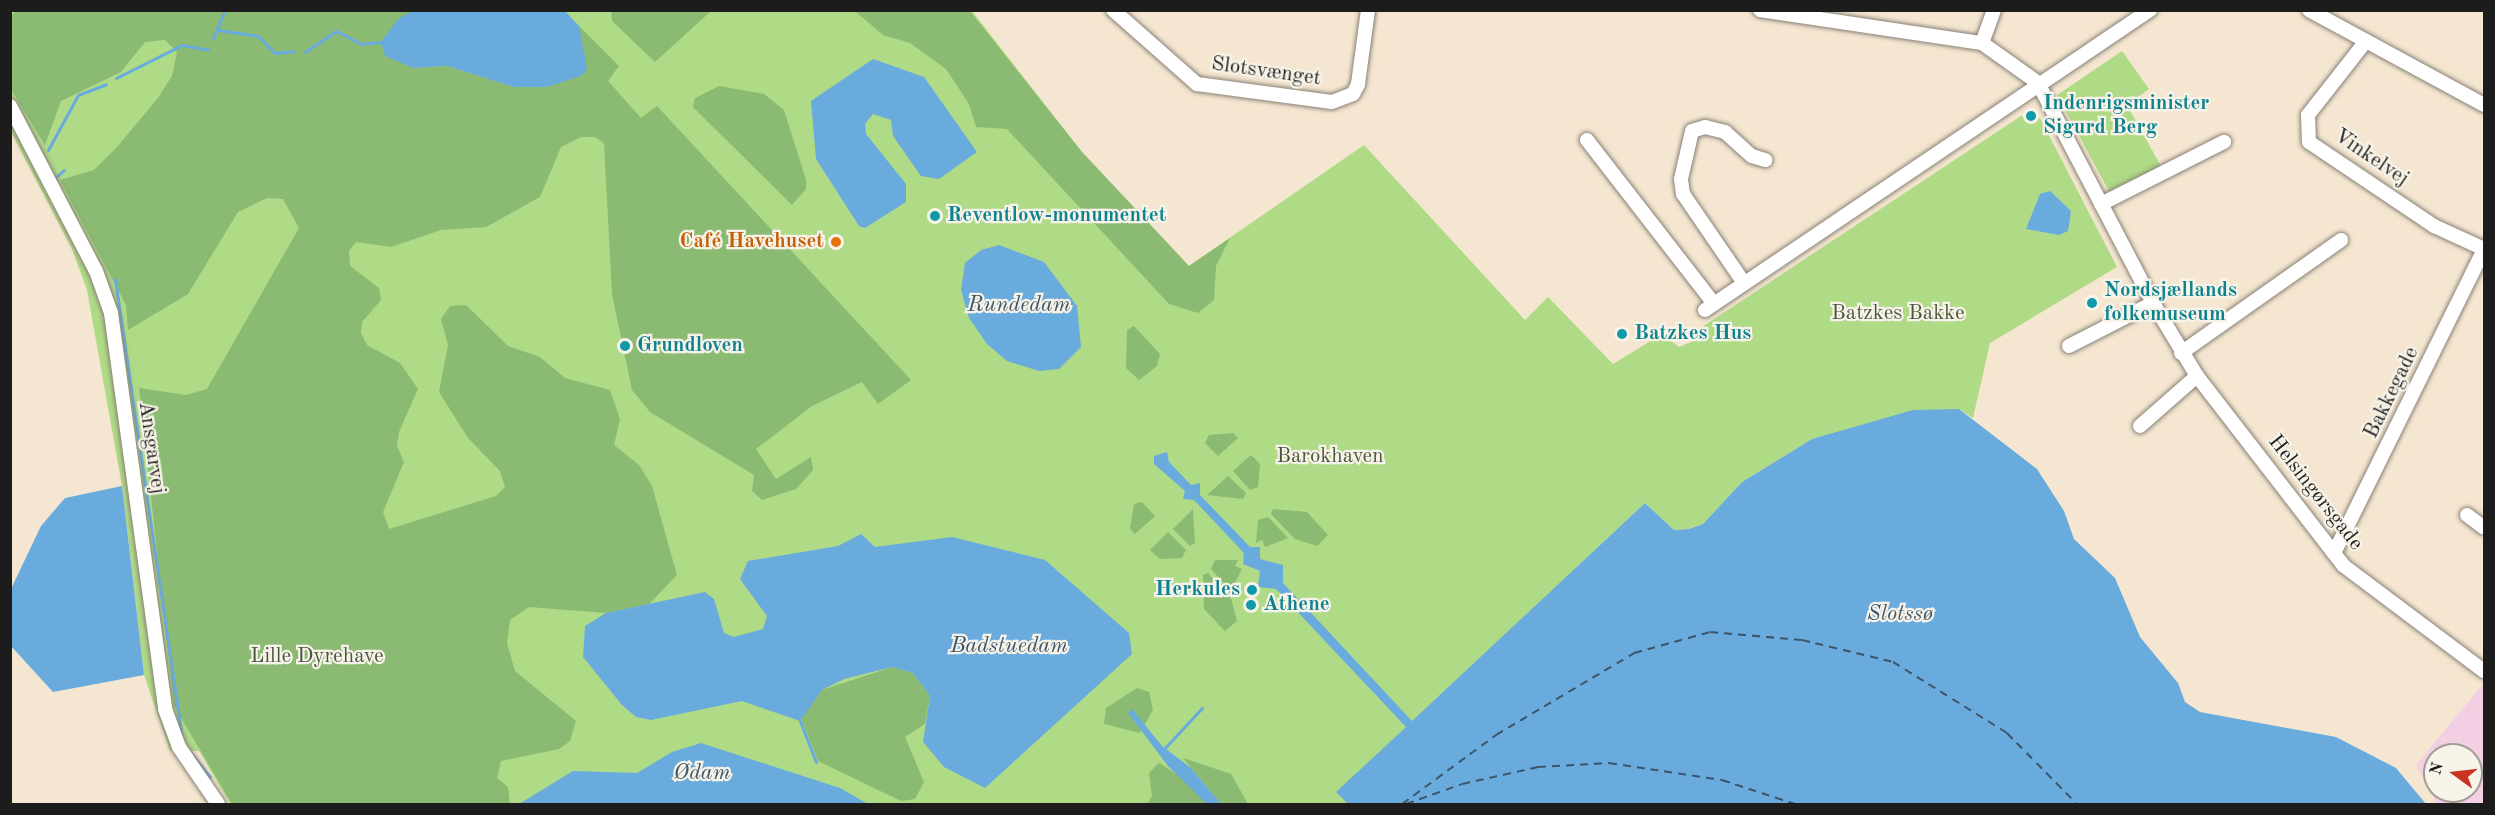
<!DOCTYPE html>
<meta charset="utf-8">
<style>
body{margin:0}
#map{position:relative;width:2495px;height:815px;overflow:hidden;background:#f5e6d1;font-family:"Old Standard TT",serif}
div>[style]{position:absolute}
[style*='--x']{left:calc(var(--x)*1px);top:calc(var(--y)*1px);width:calc(var(--w)*1px);rotate:calc(var(--a)*1deg)}
.built>*{inset:0;background:#f2cfe2}
.green>*{inset:0;background:#afda86}
.forest>*{inset:0;background:#8bba73}
.water>*{inset:0;background:#6aabde}
.stream>*{height:3px;margin:-1.5px;padding:0 1.5px;transform-origin:1.5px;border-radius:1.5px;background:#6aabde}
.ferry>*{height:1.5px;margin-top:-0.75px;transform-origin:0;background:repeating-linear-gradient(90deg,#3b556a 0 8px,transparent 0 14px)}
.roads{filter:drop-shadow(0 0 2px #888176) drop-shadow(0 0 2px #888176)}
.minor>*{height:14px;margin:-7px;padding:0 7px;transform-origin:7px;border-radius:7px;background:#fff}
.dots>*{width:16px;height:16px;translate:-50% -50%;box-sizing:border-box;border:3px solid #f7f3e8;border-radius:50%}
span{translate:-50% -50%;white-space:nowrap;text-align:center;line-height:1.15;-webkit-text-stroke:4.5px #f7f3e8;paint-order:stroke}
.street-label{font-size:21px;color:#1c1c1c}
.culture-label{font-size:21px;color:#0d838f;font-weight:700}
.left{translate:0 -50%;text-align:left}
.right{translate:-100% -50%;text-align:right}
.food-label{font-size:21px;color:#c56008;font-weight:700}
.park-label{font-size:21px;color:#48553c}
.water-label{font-size:22px;color:#3b556a;font-style:italic}
.frame{position:absolute;inset:0;border:12px solid #1c1c1c;pointer-events:none}
.north{position:absolute;left:2423px;top:743px;width:60px;height:60px;box-sizing:border-box;background:#f7f3e8;border:2px solid #9f9d96;border-radius:50%;rotate:285deg;font-size:16px;font-weight:700;line-height:24px;text-align:center;color:#1c1c1c}
.north::after{content:'';display:block;margin:auto;width:21px;height:27px;background:#c8321e;clip-path:polygon(50% 0,100% 100%,50% 72%,0 100%)}
</style>
<div id="map">
<div class="built">
<i style="clip-path:polygon(evenodd,2484px 683px,2484px 804px,2437px 804px,2416px 765px,2484px 683px,2435px 755px,2471px 755px,2471px 791px,2435px 791px,2435px 755px)"></i>
</div>
<div class="green">
<i style="clip-path:polygon(10px 11px,972px 11px,1082px 152px,1189px 266px,1364px 145px,1525px 320px,1548px 297px,1613px 364px,1662px 334px,1679px 347px,1696px 340px,1702px 327px,2021px 116px,2040px 118px,2117px 267px,1990px 343px,1973px 418px,1959px 409px,1812px 439px,1742px 482px,1703px 524px,1689px 529px,1674px 530px,1645px 503px,1337px 792px,1348px 804px,230px 804px,199px 751px,170px 751px,144px 675px,122px 486px,87px 290px,72px 249px,11px 132px)"></i>
<i style="clip-path:polygon(2122px 51px,2149px 89px,2127px 105px,2162px 168px,2110px 193px,2057px 95px)"></i>
</div>
<div class="forest">
<i style="clip-path:polygon(17px 10px,413px 11px,399px 19px,413px 68px,447px 66px,514px 87px,583px 75px,579px 26px,619px 66px,608px 81px,641px 118px,657px 106px,911px 380px,878px 404px,862px 382px,812px 406px,756px 449px,776px 479px,811px 457px,813px 470px,796px 489px,762px 500px,752px 491px,754px 475px,650px 412px,632px 390px,612px 294px,604px 143px,595px 137px,581px 137px,561px 147px,540px 197px,486px 227px,441px 230px,391px 247px,356px 242px,349px 251px,350px 266px,379px 288px,381px 300px,362px 322px,361px 333px,367px 345px,400px 363px,418px 389px,399px 432px,397px 446px,404px 462px,383px 512px,389px 529px,496px 496px,505px 487px,500px 471px,468px 438px,439px 392px,448px 345px,441px 319px,450px 306px,466px 305px,508px 346px,540px 357px,565px 378px,610px 390px,620px 419px,614px 445px,639px 465px,652px 486px,677px 575px,649px 604px,606px 613px,529px 607px,510px 620px,507px 643px,515px 671px,576px 721px,570px 741px,559px 749px,501px 761px,497px 778px,508px 787px,510px 804px,232px 804px,174px 706px,139px 388px,186px 395px,207px 389px,299px 228px,283px 199px,267px 198px,238px 212px,188px 294px,128px 330px,126px 305px,60px 180px,94px 170px,117px 147px,158px 98px,172px 76px,177px 52px,165px 40px,145px 42px,121px 72px,61px 101px,45px 145px,11px 89px,10px 17px)"></i>
<i style="clip-path:polygon(611px 11px,611px 10px,711px 11px,655px 62px,612px 21px)"></i>
<i style="clip-path:polygon(855px 11px,970px 11px,1082px 152px,1189px 266px,1230px 238px,1216px 266px,1214px 300px,1198px 313px,1169px 304px,1007px 129px,976px 127px,969px 104px,946px 69px,910px 43px,883px 35px)"></i>
<i style="clip-path:polygon(719px 86px,764px 94px,784px 110px,806px 180px,806px 189px,792px 205px,693px 107px,695px 98px)"></i>
<i style="clip-path:polygon(1134px 326px,1160px 354px,1157px 366px,1139px 380px,1126px 368px,1127px 330px)"></i>
<i style="clip-path:polygon(1233px 433px,1238px 438px,1218px 456px,1205px 443px,1209px 435px)"></i>
<i style="clip-path:polygon(1251px 455px,1260px 464px,1258px 487px,1250px 490px,1233px 471px)"></i>
<i style="clip-path:polygon(1228px 476px,1246px 493px,1243px 499px,1207px 495px)"></i>
<i style="clip-path:polygon(1142px 502px,1155px 516px,1135px 534px,1130px 529px,1134px 504px)"></i>
<i style="clip-path:polygon(1193px 509px,1195px 543px,1190px 546px,1173px 529px)"></i>
<i style="clip-path:polygon(1273px 509px,1307px 512px,1328px 535px,1317px 546px,1295px 539px,1271px 514px)"></i>
<i style="clip-path:polygon(1268px 517px,1288px 538px,1265px 547px,1262px 540px,1256px 543px,1258px 520px)"></i>
<i style="clip-path:polygon(1168px 532px,1186px 550px,1182px 558px,1160px 559px,1150px 550px)"></i>
<i style="clip-path:polygon(1215px 560px,1238px 560px,1235px 566px,1242px 569px,1231px 591px,1211px 569px)"></i>
<i style="clip-path:polygon(1208px 573px,1231px 598px,1237px 621px,1225px 631px,1204px 609px,1203px 575px)"></i>
<i style="clip-path:polygon(892px 667px,913px 673px,930px 696px,925px 724px,905px 737px,924px 782px,915px 799px,901px 801px,818px 761px,801px 718px,822px 690px)"></i>
<i style="clip-path:polygon(1137px 688px,1149px 692px,1153px 710px,1140px 733px,1104px 724px,1106px 708px)"></i>
<i style="clip-path:polygon(1183px 758px,1231px 774px,1248px 804px,1221px 804px)"></i>
<i style="clip-path:polygon(1159px 763px,1189px 782px,1208px 804px,1147px 804px,1152px 796px,1149px 773px)"></i>
</div>
<div class="water">
<i style="clip-path:polygon(413px 11px,565px 11px,579px 26px,587px 68px,583px 75px,547px 87px,514px 87px,447px 66px,413px 68px,385px 56px,381px 42px,399px 18px)"></i>
<i style="clip-path:polygon(873px 59px,924px 77px,977px 152px,939px 179px,921px 176px,893px 136px,891px 120px,873px 114px,865px 124px,866px 134px,906px 184px,906px 202px,865px 228px,859px 226px,816px 159px,811px 101px)"></i>
<i style="clip-path:polygon(2050px 191px,2071px 211px,2068px 231px,2059px 235px,2026px 229px,2040px 194px)"></i>
<i style="clip-path:polygon(999px 245px,1044px 262px,1077px 306px,1081px 347px,1059px 369px,1039px 371px,1007px 361px,987px 344px,969px 318px,961px 290px,965px 263px,981px 250px)"></i>
<i style="clip-path:polygon(1959px 409px,2037px 469px,2064px 511px,2074px 539px,2115px 578px,2140px 637px,2178px 683px,2185px 702px,2200px 712px,2336px 737px,2396px 768px,2426px 804px,1348px 804px,1336px 792px,1406px 727px,1276px 589px,1258px 587px,1260px 571px,1243px 564px,1244px 553px,1194px 500px,1183px 499px,1185px 491px,1154px 464px,1154px 456px,1167px 452px,1169px 462px,1191px 485px,1200px 483px,1200px 495px,1250px 547px,1260px 547px,1260px 559px,1283px 565px,1283px 583px,1412px 721px,1645px 503px,1674px 530px,1689px 529px,1703px 524px,1742px 482px,1812px 439px,1913px 410px)"></i>
<i style="clip-path:polygon(122px 486px,144px 675px,53px 692px,11px 646px,11px 589px,41px 526px,65px 498px)"></i>
<i style="clip-path:polygon(861px 534px,875px 547px,952px 537px,1045px 560px,1129px 633px,1132px 654px,985px 788px,944px 767px,923px 742px,930px 696px,913px 673px,892px 667px,844px 679px,822px 690px,800px 721px,742px 701px,651px 720px,636px 717px,622px 705px,583px 657px,585px 626px,606px 613px,705px 592px,714px 599px,724px 633px,734px 637px,763px 629px,767px 616px,740px 579px,748px 561px,838px 546px)"></i>
<i style="clip-path:polygon(1132px 709px,1162px 746px,1191px 768px,1221px 804px,1207px 804px,1168px 766px,1128px 713px)"></i>
<i style="clip-path:polygon(701px 743px,840px 788px,868px 804px,519px 804px,573px 771px,637px 773px,672px 752px)"></i>
</div>
<div class="stream">
<i style="--x:218;--y:30;--w:40;--a:8.5"></i>
<i style="--x:258;--y:36;--w:24;--a:45"></i>
<i style="--x:275;--y:53;--w:19;--a:-6"></i>
<i style="--x:213;--y:38;--w:30;--a:-67"></i>
<i style="--x:305;--y:52;--w:37;--a:-34"></i>
<i style="--x:336;--y:31;--w:28;--a:27"></i>
<i style="--x:361;--y:44;--w:20;--a:-6"></i>
<i style="--x:116;--y:78;--w:74;--a:-26.6"></i>
<i style="--x:182;--y:45;--w:27;--a:10"></i>
<i style="--x:48;--y:150;--w:63;--a:-61.4"></i>
<i style="--x:78;--y:95;--w:30;--a:-21"></i>
<i style="--x:55;--y:178;--w:12;--a:-42"></i>
<i style="--x:115;--y:279;--w:462;--a:81.7"></i>
<i style="--x:800;--y:721;--w:44;--a:68.7"></i>
<i style="--x:1162;--y:751;--w:59;--a:-47.1"></i>
<i style="--x:190;--y:752;--w:32;--a:51"></i>
</div>
<div class="ferry">
<i style="--x:1402;--y:804;--w:117;--a:-36.3"></i>
<i style="--x:1496;--y:735;--w:161;--a:-30.7"></i>
<i style="--x:1634;--y:653;--w:79;--a:-15.4"></i>
<i style="--x:1710;--y:632;--w:92;--a:5"></i>
<i style="--x:1802;--y:640;--w:94;--a:13.6"></i>
<i style="--x:1893;--y:662;--w:134;--a:31.9"></i>
<i style="--x:2007;--y:733;--w:100;--a:45.4"></i>
<i style="--x:1406;--y:804;--w:59;--a:-19.7"></i>
<i style="--x:1462;--y:784;--w:78;--a:-12.6"></i>
<i style="--x:1538;--y:767;--w:71;--a:-3.2"></i>
<i style="--x:1609;--y:763;--w:114;--a:8.6"></i>
<i style="--x:1722;--y:780;--w:77;--a:18.2"></i>
</div>
<div class="roads">
<div class="minor">
<i style="--x:1113;--y:10;--w:112;--a:41.4"></i>
<i style="--x:1197;--y:84;--w:136;--a:7.6"></i>
<i style="--x:1332;--y:102;--w:22;--a:-21"></i>
<i style="--x:1353;--y:94;--w:11;--a:-63"></i>
<i style="--x:1358;--y:84;--w:75;--a:-82.3"></i>
<i style="--x:1760;--y:10;--w:224;--a:8.5"></i>
<i style="--x:1982;--y:43;--w:69;--a:35.5"></i>
<i style="--x:2038;--y:83;--w:248;--a:62.4"></i>
<i style="--x:2153;--y:303;--w:85;--a:58.9"></i>
<i style="--x:2197;--y:376;--w:240;--a:52.3"></i>
<i style="--x:2344;--y:566;--w:175;--a:36.9"></i>
<i style="--x:2309;--y:10;--w:199;--a:28.5"></i>
<i style="--x:2366;--y:41;--w:94;--a:128.1"></i>
<i style="--x:2308;--y:115;--w:27;--a:88"></i>
<i style="--x:2309;--y:142;--w:151;--a:33.9"></i>
<i style="--x:2434;--y:226;--w:55;--a:24.7"></i>
<i style="--x:1982;--y:43;--w:35;--a:-70"></i>
<i style="--x:10;--y:106;--w:186;--a:62.5"></i>
<i style="--x:96;--y:271;--w:45;--a:70.3"></i>
<i style="--x:111;--y:313;--w:400;--a:82.2"></i>
<i style="--x:165;--y:709;--w:40;--a:69.8"></i>
<i style="--x:179;--y:747;--w:69;--a:55.6"></i>
<i style="--x:1587;--y:140;--w:207;--a:52.2"></i>
<i style="--x:2101;--y:204;--w:138;--a:-26.8"></i>
<i style="--x:1744;--y:283;--w:108;--a:-124.4"></i>
<i style="--x:1683;--y:194;--w:15;--a:-98"></i>
<i style="--x:1681;--y:179;--w:49;--a:-77.1"></i>
<i style="--x:1692;--y:131;--w:14;--a:-17"></i>
<i style="--x:1705;--y:127;--w:21;--a:14"></i>
<i style="--x:1725;--y:132;--w:36;--a:42"></i>
<i style="--x:1752;--y:156;--w:14;--a:17"></i>
<i style="--x:1705;--y:310;--w:537;--a:-33.99"></i>
<i style="--x:2069;--y:346;--w:94;--a:-27.1"></i>
<i style="--x:2181;--y:353;--w:196;--a:-35.2"></i>
<i style="--x:2140;--y:426;--w:76;--a:-41.3"></i>
<i style="--x:2467;--y:515;--w:21;--a:37"></i>
<i style="--x:2334;--y:553;--w:338;--a:-63.7"></i>
</div>
</div>
<div class="dots">
<i style="left:2031px;top:116px;background:#0f9aa8"></i>
<i style="left:935px;top:216px;background:#0f9aa8"></i>
<i style="left:836px;top:242px;background:#e8710a"></i>
<i style="left:2092px;top:303px;background:#0f9aa8"></i>
<i style="left:1622px;top:334px;background:#0f9aa8"></i>
<i style="left:625px;top:346px;background:#0f9aa8"></i>
<i style="left:1252px;top:590px;background:#0f9aa8"></i>
<i style="left:1251px;top:605px;background:#0f9aa8"></i>
</div>
<div class="street-label">
<span style="left:1266px;top:72px;rotate:8deg">Slotsvænget</span>
<span style="left:2371px;top:158px;rotate:34deg">Vinkelvej</span>
<span style="left:2392px;top:393px;rotate:-64deg">Bakkegade</span>
<span style="left:151px;top:448px;rotate:82deg">Ansgarvej</span>
<span style="left:2315px;top:493px;rotate:52deg">Helsingørsgade</span>
</div>
<div class="culture-label">
<span class="left" style="left:2043px;top:116px">Indenrigsminister<br>Sigurd Berg</span>
<span class="left" style="left:947px;top:216px">Reventlow-monumentet</span>
<span class="left" style="left:2104px;top:303px">Nordsjællands<br>folkemuseum</span>
<span class="left" style="left:1634px;top:334px">Batzkes Hus</span>
<span class="left" style="left:637px;top:346px">Grundloven</span>
<span class="right" style="left:1240px;top:590px">Herkules</span>
<span class="left" style="left:1263px;top:605px">Athene</span>
</div>
<div class="food-label">
<span class="right" style="left:824px;top:242px">Café Havehuset</span>
</div>
<div class="park-label">
<span style="left:1898px;top:314px">Batzkes Bakke</span>
<span style="left:1330px;top:457px">Barokhaven</span>
<span style="left:317px;top:657px">Lille Dyrehave</span>
</div>
<div class="water-label">
<span style="left:1019px;top:306px">Rundedam</span>
<span style="left:1900px;top:615px">Slotssø</span>
<span style="left:1009px;top:647px">Badstuedam</span>
<span style="left:702px;top:774px">Ødam</span>
</div>
<div class="frame"></div>
<div class="north">N</div>
</div>
